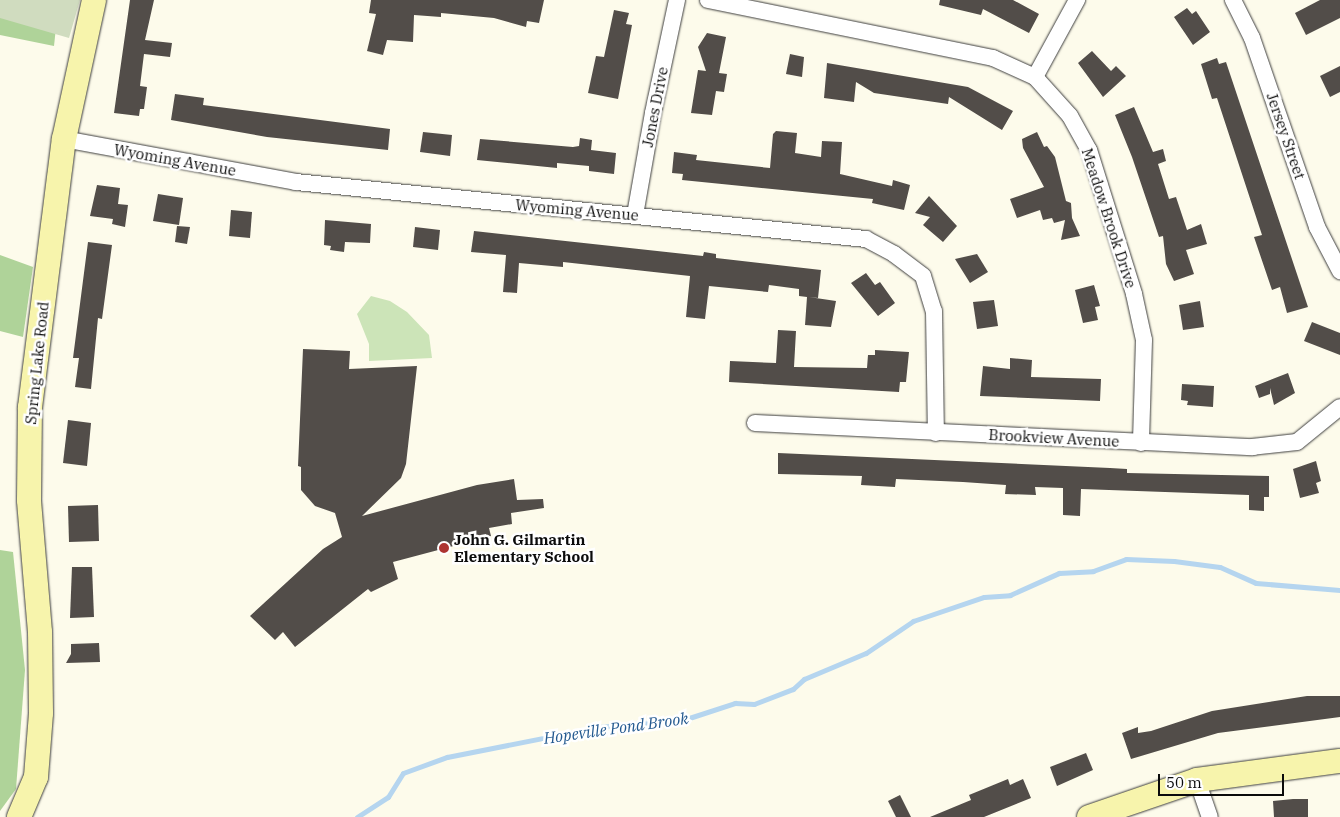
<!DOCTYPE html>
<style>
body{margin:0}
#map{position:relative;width:1340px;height:817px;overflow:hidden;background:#fdfbeb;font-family:"IBM Plex Serif",serif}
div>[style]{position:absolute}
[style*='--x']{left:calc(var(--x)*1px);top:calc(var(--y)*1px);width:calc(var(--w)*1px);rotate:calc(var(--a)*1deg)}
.green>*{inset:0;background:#cce4b8}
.forest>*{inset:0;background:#afd399}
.cemetery>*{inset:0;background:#d0dcbf}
.stream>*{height:5px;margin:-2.5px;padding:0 2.5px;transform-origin:2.5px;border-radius:2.5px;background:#b5d5ef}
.building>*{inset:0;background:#524d49}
.roads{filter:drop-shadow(0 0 1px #3e3e3e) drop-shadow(0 0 1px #3e3e3e)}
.minor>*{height:16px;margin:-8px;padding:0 8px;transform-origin:8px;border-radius:8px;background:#fff}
.secondary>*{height:24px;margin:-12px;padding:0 12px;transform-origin:12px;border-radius:12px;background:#f7f4ac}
.dots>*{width:14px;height:14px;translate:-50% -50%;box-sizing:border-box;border:2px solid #fff;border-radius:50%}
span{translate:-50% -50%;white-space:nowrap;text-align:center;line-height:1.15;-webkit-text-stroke:5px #fff;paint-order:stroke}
.street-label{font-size:15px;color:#0b0b0b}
.poi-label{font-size:15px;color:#0b0b0b;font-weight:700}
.left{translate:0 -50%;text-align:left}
.water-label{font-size:16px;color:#22588f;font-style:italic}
.scale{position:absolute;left:1158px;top:774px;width:126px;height:22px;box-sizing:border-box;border:2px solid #0b0b0b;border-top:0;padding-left:6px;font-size:15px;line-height:18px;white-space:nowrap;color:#0b0b0b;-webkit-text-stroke:4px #fff;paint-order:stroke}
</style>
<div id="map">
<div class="green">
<i style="clip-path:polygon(371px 296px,390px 301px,407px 312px,429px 335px,432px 358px,369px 361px,369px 344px,357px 314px)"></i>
</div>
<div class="forest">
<i style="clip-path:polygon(0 8px,57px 18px,54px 46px,0 35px)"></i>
<i style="clip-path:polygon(0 255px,33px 267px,23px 337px,0 331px)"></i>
<i style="clip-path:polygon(0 550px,13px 552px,25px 670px,16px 789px,0 811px)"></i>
</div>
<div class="cemetery">
<i style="clip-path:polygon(0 0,80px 0,69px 38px,0 18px)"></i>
</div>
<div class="stream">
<i style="--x:357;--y:817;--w:37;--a:-33"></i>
<i style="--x:388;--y:797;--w:28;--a:-58"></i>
<i style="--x:403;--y:773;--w:47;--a:-20"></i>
<i style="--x:447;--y:757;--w:155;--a:-11.2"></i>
<i style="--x:599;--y:727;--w:87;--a:-5.3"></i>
<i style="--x:686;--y:719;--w:52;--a:-18.1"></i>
<i style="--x:735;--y:703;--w:19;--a:3"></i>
<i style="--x:754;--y:704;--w:42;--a:-21"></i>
<i style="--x:793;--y:689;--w:15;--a:-42"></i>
<i style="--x:804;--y:679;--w:67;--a:-22.8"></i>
<i style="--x:866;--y:653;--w:57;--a:-34.2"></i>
<i style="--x:913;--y:621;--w:75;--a:-18.7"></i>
<i style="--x:984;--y:597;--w:26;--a:-4"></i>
<i style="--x:1010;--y:595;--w:54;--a:-24.2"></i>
<i style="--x:1059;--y:573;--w:34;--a:-3"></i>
<i style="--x:1093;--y:571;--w:35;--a:-20"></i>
<i style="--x:1126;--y:559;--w:48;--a:2.4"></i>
<i style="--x:1174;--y:561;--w:46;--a:7.4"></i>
<i style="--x:1220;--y:567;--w:39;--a:24"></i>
<i style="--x:1256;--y:583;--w:84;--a:4.8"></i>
</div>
<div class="building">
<i style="clip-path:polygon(130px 0,154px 0,145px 40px,172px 43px,170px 57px,144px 54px,140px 86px,147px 87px,144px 109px,140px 109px,139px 116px,114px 113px)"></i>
<i style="clip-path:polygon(371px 0,544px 0,539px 23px,527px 21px,526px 27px,494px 18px,441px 13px,441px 17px,414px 15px,413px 42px,387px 40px,383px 55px,367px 51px,376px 14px,369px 13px)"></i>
<i style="clip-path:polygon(940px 0,1013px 0,1039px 14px,1029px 33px,983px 9px,981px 15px,939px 5px)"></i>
<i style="clip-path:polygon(1320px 0,1340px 0,1340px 18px,1306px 35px,1295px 13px)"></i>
<i style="clip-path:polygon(1187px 8px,1192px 14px,1196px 11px,1210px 32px,1193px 45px,1174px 17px)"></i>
<i style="clip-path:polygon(614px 10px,629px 13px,626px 24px,632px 25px,618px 99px,588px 93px,596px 56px,604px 57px)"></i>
<i style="clip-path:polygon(707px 33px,726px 37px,719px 73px,727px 74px,724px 92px,716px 91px,712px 115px,691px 113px,698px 70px,706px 71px,698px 47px)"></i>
<i style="clip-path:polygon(1092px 51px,1111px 71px,1116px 66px,1126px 76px,1103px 97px,1078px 63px)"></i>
<i style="clip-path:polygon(790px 54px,804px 57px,802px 77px,786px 74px)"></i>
<i style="clip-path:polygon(1217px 58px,1219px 64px,1226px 62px,1308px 307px,1287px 313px,1280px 287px,1272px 290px,1254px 237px,1262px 235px,1217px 98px,1212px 99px,1201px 64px)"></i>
<i style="clip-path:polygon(827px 63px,968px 87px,1013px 111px,1002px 130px,949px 97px,948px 104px,874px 93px,856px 82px,854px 102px,824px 98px)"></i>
<i style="clip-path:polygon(1340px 66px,1340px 92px,1330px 97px,1320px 76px)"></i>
<i style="clip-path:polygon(175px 94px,204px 98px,203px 105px,390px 129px,388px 150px,267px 137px,171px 120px)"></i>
<i style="clip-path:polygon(1134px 107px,1153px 152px,1163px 149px,1166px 161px,1158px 164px,1169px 199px,1176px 197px,1187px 230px,1201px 224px,1207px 244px,1186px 250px,1194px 274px,1174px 281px,1166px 264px,1163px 236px,1159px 237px,1132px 157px,1115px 115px)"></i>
<i style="clip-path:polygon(776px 131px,797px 133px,795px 153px,821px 157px,822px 141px,842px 142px,840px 174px,892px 186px,893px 180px,910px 185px,904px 210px,872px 203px,873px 199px,682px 180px,683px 174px,672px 173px,674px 152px,697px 155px,696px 160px,770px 168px,773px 134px)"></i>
<i style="clip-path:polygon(423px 132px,452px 135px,450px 156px,420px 152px)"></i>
<i style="clip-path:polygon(1037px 132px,1044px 147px,1047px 146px,1055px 157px,1066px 201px,1071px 203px,1072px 218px,1080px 236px,1061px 240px,1065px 220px,1054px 223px,1052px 218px,1043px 220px,1040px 210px,1017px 218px,1010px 199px,1044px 187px,1023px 148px,1022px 139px)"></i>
<i style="clip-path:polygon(580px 138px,592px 140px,591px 150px,616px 153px,614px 174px,589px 171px,589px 166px,557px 163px,557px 168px,477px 160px,480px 139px,573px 147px,579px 146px)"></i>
<i style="clip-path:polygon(97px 185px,120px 188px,118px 204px,128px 205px,125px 227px,112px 224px,113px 219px,90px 216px)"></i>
<i style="clip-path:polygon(158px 194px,183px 198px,179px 225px,153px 221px)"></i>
<i style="clip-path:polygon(929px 196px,957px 226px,943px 242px,923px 225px,930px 217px,915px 213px)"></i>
<i style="clip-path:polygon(231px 210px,252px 212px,250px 238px,229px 236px)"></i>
<i style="clip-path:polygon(325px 220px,371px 224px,370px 243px,345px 242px,344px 252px,330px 250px,331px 246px,324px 245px)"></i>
<i style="clip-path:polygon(177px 226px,190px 227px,187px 244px,175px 242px)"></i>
<i style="clip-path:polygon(415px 227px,440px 230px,438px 250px,413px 247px)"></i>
<i style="clip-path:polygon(474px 231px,703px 256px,704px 252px,716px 254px,716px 258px,821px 270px,818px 298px,809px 297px,836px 301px,831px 327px,805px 325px,807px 297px,799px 296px,799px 289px,769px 285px,768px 292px,709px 286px,705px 319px,686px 317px,690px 276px,563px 262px,563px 267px,519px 263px,517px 293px,503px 292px,506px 255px,471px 252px)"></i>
<i style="clip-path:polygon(88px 242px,112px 245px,102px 319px,98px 318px,91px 389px,75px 387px,79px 358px,73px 358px)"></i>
<i style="clip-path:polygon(977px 254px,988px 272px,970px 283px,955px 259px)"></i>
<i style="clip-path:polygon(866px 273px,875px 285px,880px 282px,895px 303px,878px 316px,851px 283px)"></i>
<i style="clip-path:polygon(1094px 285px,1100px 306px,1095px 307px,1098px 320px,1083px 323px,1075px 290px)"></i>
<i style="clip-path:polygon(994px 300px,998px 326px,977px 329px,973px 302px)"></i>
<i style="clip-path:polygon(1200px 301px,1204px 327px,1183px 330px,1179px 305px)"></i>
<i style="clip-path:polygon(1312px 322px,1340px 333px,1340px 355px,1304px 341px)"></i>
<i style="clip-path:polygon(778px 330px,796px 331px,794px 367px,867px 368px,868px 355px,875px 355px,875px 350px,909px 352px,906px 382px,900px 382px,899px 392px,729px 382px,730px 361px,776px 363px)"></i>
<i style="clip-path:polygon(303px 349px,350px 351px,349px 369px,417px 366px,406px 464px,401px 478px,362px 516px,477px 485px,514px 479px,517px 500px,543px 499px,544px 508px,511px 513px,512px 524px,489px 528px,491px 536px,393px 562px,398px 579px,371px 592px,368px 589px,295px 647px,283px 632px,275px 640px,250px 616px,323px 549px,342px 537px,335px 513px,315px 506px,301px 490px,301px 467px,298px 466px)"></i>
<i style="clip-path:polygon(1010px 358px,1032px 360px,1031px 377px,1101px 379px,1100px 401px,980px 396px,983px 366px,1010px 369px)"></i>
<i style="clip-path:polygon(1288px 373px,1295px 393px,1274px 405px,1270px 388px,1270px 394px,1259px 398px,1255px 386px)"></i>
<i style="clip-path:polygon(1182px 384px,1214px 386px,1213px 407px,1187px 405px,1188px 401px,1181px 400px)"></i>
<i style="clip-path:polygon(68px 420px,91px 423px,87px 466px,63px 463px)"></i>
<i style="clip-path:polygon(778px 453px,1110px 468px,1127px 469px,1127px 473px,1269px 476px,1269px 497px,1264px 497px,1264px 511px,1249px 510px,1249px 495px,1081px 489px,1080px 516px,1063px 515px,1063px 488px,1035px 487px,1036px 495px,1005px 494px,1006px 485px,963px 482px,896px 479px,895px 487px,861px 485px,862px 476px,778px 474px)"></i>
<i style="clip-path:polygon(1316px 461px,1321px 481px,1316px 483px,1319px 493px,1300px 498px,1293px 469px)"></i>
<i style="clip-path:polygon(98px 505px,99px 541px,69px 542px,68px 506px)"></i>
<i style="clip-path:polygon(72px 567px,92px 567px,94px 617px,70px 618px)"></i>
<i style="clip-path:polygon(99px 643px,100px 662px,66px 663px,71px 654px,71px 644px)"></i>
<i style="clip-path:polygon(1307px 696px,1340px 696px,1340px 717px,1218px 733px,1131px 759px,1122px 733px,1138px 727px,1138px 733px,1151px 731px,1212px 711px)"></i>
<i style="clip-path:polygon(1086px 753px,1093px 770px,1057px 786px,1050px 767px)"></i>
<i style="clip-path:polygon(1008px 779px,1010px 785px,1023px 779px,1031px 798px,984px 817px,930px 817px,971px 800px,969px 795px)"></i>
<i style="clip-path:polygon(900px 795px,911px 817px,896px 817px,888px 801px)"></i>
<i style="clip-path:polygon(1293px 799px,1308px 799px,1308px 817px,1274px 817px,1273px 801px)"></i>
</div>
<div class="roads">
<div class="minor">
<i style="--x:708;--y:0;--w:291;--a:11.5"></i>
<i style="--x:993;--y:58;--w:46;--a:24.3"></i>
<i style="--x:1035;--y:77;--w:52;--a:48.1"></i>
<i style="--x:1070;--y:116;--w:39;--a:61"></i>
<i style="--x:1089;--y:150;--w:151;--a:72.6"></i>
<i style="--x:1134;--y:294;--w:47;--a:77.7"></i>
<i style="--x:1144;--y:340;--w:103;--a:91.7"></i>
<i style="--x:1233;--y:0;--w:42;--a:63.4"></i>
<i style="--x:1252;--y:38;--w:200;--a:71"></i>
<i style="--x:1317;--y:227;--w:50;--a:62.4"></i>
<i style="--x:1035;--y:77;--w:88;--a:-61.4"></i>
<i style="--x:64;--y:139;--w:236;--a:10.5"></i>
<i style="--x:296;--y:182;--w:573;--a:5.71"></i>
<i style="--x:866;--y:239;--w:32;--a:28"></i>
<i style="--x:894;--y:254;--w:36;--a:37"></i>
<i style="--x:923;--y:276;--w:37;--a:73"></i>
<i style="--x:934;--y:311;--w:122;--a:89.1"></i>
<i style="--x:635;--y:215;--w:104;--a:-80"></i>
<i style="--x:653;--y:113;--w:116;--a:-78"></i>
<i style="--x:755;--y:423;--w:498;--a:2.8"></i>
<i style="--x:1252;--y:447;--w:45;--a:-6.3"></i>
<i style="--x:1297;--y:442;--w:55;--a:-39.1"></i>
<i style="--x:1197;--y:780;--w:39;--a:71"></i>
</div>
<div class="secondary">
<i style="--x:19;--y:817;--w:43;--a:-67"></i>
<i style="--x:36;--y:777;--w:64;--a:-85.5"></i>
<i style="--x:41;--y:713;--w:81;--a:-90.7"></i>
<i style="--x:40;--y:632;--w:132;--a:-94.8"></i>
<i style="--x:29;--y:500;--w:93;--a:-89.4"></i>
<i style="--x:30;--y:407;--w:270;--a:-82.8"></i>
<i style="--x:64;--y:139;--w:142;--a:-77.8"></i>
<i style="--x:1089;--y:817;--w:114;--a:-18.9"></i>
<i style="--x:1197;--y:780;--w:144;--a:-7.6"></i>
</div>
</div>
<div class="dots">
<i style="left:444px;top:548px;background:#ad3431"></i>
</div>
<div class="street-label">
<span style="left:655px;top:107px;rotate:-79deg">Jones Drive</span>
<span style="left:1286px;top:136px;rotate:71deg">Jersey Street</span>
<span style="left:175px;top:160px;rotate:10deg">Wyoming Avenue</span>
<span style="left:577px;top:210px;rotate:5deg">Wyoming Avenue</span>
<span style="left:1109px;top:218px;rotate:72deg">Meadow Brook Drive</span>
<span style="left:37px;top:363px;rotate:-84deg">Spring Lake Road</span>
<span style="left:1054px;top:438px;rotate:3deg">Brookview Avenue</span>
</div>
<div class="poi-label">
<span class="left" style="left:454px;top:548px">John G. Gilmartin<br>Elementary School</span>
</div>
<div class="water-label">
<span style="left:616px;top:728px;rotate:-8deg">Hopeville Pond Brook</span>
</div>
<div class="scale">50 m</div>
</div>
